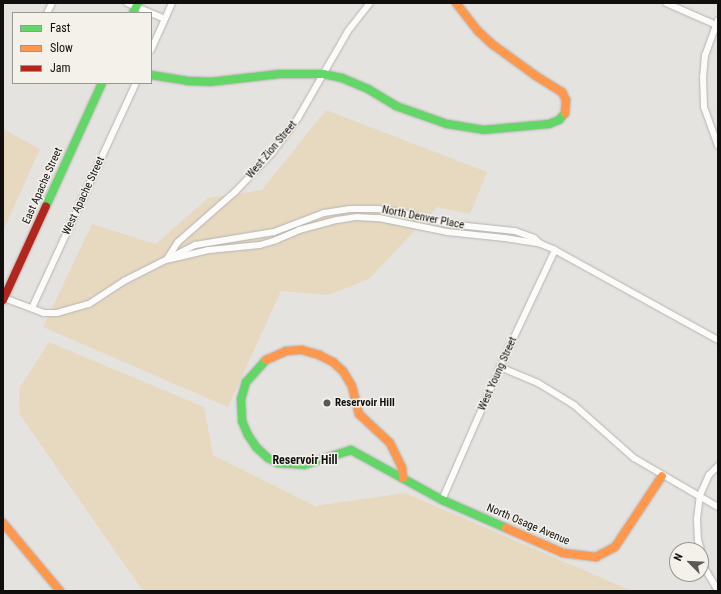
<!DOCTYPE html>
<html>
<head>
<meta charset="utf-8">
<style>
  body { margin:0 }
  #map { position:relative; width:721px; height:594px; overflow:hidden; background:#e5e3e0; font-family:"Roboto Condensed",sans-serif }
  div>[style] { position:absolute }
  .green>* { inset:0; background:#e7d8c0 }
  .roads { filter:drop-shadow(0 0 1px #b6b4b2) drop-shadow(0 0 1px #b6b4b2) }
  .street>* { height:6px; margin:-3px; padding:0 3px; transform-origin:3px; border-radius:3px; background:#fbfbfa }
  .fast>* { height:8px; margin:-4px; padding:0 4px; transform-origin:4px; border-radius:4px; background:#63d668 }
  .slow>* { height:8px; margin:-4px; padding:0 4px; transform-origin:4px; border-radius:4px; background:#ff974d }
  .jam>* { height:8px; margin:-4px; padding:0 4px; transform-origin:4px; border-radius:4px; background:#b3261e }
  .dots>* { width:11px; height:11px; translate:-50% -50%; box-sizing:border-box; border:2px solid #f4f1eb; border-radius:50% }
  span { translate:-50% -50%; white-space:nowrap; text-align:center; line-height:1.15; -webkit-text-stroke:3px #f4f1eb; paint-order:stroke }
  .street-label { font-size:11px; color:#100f0d }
  .poi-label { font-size:11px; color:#100f0d; font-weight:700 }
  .left { translate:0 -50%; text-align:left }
  .neighbourhood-label { font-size:12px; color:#100f0d; font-weight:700 }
  .frame { position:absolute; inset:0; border:4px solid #100f0d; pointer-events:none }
  .legend { position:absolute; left:12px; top:12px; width:140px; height:72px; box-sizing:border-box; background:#f4f1eb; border:1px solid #999792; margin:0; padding:5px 7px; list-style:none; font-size:12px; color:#100f0d }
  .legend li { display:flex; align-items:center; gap:8px; height:20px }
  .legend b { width:20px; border:1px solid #999792 }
  .north { position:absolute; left:669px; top:542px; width:40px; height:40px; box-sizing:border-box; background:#f4f1eb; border:1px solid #999792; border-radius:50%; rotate:294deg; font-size:11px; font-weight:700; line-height:16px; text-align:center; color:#100f0d }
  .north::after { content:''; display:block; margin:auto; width:14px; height:18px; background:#5b5957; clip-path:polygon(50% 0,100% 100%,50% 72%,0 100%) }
</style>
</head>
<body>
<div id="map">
  <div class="green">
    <div style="clip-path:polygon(326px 110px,487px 172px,470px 214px,437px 207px,369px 279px,328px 295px,281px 291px,228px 407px,43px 327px,92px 224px,156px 244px,208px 198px,262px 190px)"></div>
    <div style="clip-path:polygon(3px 129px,40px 149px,3px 231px)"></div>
    <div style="clip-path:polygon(49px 342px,204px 407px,213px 455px,315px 506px,405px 493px,632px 591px,143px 591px,20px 415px,19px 389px)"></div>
  </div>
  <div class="roads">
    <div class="street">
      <div style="left:127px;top:3px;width:41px;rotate:22.8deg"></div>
      <div style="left:666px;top:3px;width:55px;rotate:23.7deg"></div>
      <div style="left:47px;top:13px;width:11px;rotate:-63deg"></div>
      <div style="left:718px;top:20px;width:37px;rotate:110deg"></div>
      <div style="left:705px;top:55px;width:22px;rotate:95deg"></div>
      <div style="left:703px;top:77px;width:30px;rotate:88deg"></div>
      <div style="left:704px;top:107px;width:41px;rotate:70.3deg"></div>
      <div style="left:151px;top:50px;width:51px;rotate:-65.9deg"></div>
      <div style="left:167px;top:259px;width:20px;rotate:-57deg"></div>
      <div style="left:178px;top:242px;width:76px;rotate:-41.3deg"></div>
      <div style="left:235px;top:192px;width:54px;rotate:-46.5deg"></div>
      <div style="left:272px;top:153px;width:44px;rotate:-53.4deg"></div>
      <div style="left:298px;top:118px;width:100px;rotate:-60.1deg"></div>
      <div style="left:348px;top:31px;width:36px;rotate:-52deg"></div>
      <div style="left:166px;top:260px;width:44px;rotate:-13.1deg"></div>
      <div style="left:209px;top:250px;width:51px;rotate:-5.6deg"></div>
      <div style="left:260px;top:245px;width:17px;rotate:-17deg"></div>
      <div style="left:276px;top:240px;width:25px;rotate:-23deg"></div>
      <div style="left:299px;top:230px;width:39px;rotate:-15deg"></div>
      <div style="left:337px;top:220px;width:20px;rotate:-9deg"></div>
      <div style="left:357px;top:217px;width:22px;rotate:3deg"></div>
      <div style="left:379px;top:218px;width:69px;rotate:11.6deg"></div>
      <div style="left:447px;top:232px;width:58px;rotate:5.9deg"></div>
      <div style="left:505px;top:238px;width:36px;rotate:9deg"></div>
      <div style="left:541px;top:244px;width:15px;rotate:23deg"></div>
      <div style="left:555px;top:250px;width:186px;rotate:28.9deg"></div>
      <div style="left:4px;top:298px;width:43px;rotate:20.6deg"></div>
      <div style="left:44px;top:313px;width:13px"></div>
      <div style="left:57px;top:313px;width:33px;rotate:-16deg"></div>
      <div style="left:89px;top:304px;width:42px;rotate:-33.3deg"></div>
      <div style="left:124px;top:281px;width:80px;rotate:-26.9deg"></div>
      <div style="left:195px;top:245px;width:80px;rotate:-9.3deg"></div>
      <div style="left:274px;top:232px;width:53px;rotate:-20.8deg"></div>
      <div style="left:324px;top:213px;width:26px;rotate:-9deg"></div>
      <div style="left:350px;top:209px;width:28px"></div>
      <div style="left:378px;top:209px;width:22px;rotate:8deg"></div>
      <div style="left:400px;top:212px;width:49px;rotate:14deg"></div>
      <div style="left:448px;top:224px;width:67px;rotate:6deg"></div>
      <div style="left:515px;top:231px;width:20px;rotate:20deg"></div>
      <div style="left:534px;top:238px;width:9px;rotate:41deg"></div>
      <div style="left:32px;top:308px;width:248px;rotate:-65.2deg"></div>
      <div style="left:500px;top:367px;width:41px;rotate:22.8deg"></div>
      <div style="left:538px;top:383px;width:42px;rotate:31.4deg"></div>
      <div style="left:574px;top:405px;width:80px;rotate:41.5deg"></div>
      <div style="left:634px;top:458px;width:97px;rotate:30.3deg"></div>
      <div style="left:442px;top:500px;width:145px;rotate:-66.4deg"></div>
      <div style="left:500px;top:367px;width:129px;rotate:-64.8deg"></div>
      <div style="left:701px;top:550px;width:10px;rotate:-107deg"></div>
      <div style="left:698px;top:540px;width:21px;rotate:-93deg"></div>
      <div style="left:697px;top:519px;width:24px;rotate:-83deg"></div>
      <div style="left:700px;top:495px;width:22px;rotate:-66deg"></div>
      <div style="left:709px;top:475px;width:13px;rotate:-45deg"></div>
      <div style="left:701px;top:551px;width:18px;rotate:77deg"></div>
      <div style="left:705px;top:569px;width:26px;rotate:59deg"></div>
    </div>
    <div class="fast">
      <div style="left:133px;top:13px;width:11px;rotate:-63deg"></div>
      <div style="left:151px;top:75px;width:36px;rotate:9deg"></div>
      <div style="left:187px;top:81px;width:23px;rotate:2deg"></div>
      <div style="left:210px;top:82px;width:70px;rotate:-6.5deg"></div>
      <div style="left:280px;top:74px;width:43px"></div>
      <div style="left:323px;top:74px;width:19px;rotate:12deg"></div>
      <div style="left:342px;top:78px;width:28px;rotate:23deg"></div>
      <div style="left:368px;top:89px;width:33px;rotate:31deg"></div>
      <div style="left:396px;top:106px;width:54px;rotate:19.4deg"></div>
      <div style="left:447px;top:124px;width:36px;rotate:9deg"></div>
      <div style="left:483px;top:130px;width:66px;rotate:-5.2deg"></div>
      <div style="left:549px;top:124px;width:11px;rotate:-22deg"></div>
      <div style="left:559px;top:120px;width:9px;rotate:-49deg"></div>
      <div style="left:46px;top:206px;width:135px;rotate:-65.5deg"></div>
      <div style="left:266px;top:360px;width:30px;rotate:132deg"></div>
      <div style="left:246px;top:382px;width:18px;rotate:106deg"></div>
      <div style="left:241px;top:399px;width:22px;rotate:87deg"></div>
      <div style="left:242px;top:421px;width:15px;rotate:67deg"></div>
      <div style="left:248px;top:435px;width:14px;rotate:56deg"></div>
      <div style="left:256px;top:447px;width:16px;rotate:43deg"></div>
      <div style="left:268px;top:458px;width:11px;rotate:27deg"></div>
      <div style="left:278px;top:463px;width:26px;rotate:4deg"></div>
      <div style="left:304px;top:465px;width:49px;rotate:-17.7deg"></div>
      <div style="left:351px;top:450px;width:104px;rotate:28.8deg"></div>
      <div style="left:442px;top:500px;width:70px;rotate:23.6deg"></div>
    </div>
    <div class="slow">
      <div style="left:456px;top:3px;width:36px;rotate:52deg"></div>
      <div style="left:478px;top:31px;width:19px;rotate:43deg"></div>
      <div style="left:492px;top:44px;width:54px;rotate:36deg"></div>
      <div style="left:536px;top:76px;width:31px;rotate:32deg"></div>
      <div style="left:562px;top:92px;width:9px;rotate:63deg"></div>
      <div style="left:566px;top:100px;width:13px;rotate:94deg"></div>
      <div style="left:266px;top:360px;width:22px;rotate:-24deg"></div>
      <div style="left:286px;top:351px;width:16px;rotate:-4deg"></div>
      <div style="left:302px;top:350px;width:18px;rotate:16deg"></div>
      <div style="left:319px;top:355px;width:16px;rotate:27deg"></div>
      <div style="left:333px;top:362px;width:13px;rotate:42deg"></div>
      <div style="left:343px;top:371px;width:17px;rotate:59deg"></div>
      <div style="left:352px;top:386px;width:29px;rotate:76deg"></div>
      <div style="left:359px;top:414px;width:42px;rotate:43.1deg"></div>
      <div style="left:390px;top:443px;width:28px;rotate:64deg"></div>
      <div style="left:402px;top:468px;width:10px;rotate:84deg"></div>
      <div style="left:3px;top:523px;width:89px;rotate:50deg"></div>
      <div style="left:506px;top:528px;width:62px;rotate:23.7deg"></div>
      <div style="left:563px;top:553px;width:33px;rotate:7deg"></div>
      <div style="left:596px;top:557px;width:21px;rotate:-28deg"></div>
      <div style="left:615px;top:547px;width:85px;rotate:-56.5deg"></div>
    </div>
    <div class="jam">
      <div style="left:3px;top:300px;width:103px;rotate:-65.4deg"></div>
    </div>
  </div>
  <div class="dots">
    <div style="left:327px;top:403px;background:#5b5957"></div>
  </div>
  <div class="street-label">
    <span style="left:272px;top:150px;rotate:-50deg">West Zion Street</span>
    <span style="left:43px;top:186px;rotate:-66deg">East Apache Street</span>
    <span style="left:84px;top:196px;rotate:-65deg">West Apache Street</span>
    <span style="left:423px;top:218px;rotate:11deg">North Denver Place</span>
    <span style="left:498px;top:374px;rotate:-66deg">West Young Street</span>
    <span style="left:528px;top:525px;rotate:23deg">North Osage Avenue</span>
  </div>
  <div class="poi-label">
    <span class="left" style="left:335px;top:403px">Reservoir Hill</span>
  </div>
  <div class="neighbourhood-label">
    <span style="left:305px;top:461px">Reservoir Hill</span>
  </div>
  <div class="frame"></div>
  <ul class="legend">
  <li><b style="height:5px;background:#63d668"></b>Fast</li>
  <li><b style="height:5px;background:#ff974d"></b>Slow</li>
  <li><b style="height:5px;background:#b3261e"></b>Jam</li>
  </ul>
  <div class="north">N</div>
</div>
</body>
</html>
